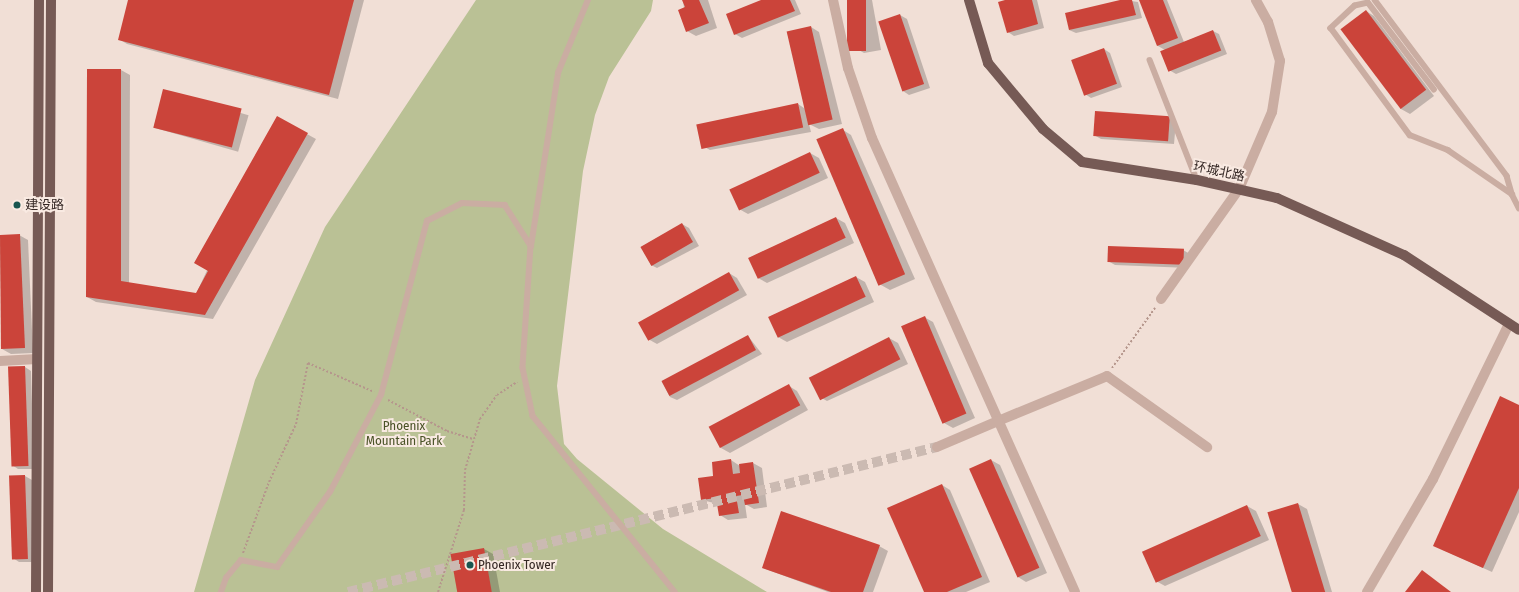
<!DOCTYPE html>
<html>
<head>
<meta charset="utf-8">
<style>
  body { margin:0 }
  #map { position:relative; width:1519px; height:592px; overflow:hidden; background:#f1dfd6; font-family:"Fira Sans Condensed","Noto Sans SC",sans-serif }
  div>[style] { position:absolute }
  .green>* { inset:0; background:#bac195 }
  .shadow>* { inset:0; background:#0003; transform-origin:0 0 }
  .building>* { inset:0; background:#cb443a; transform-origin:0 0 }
  .tertiary-tunnel>* { height:10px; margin-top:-5px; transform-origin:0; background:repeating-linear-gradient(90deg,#cbbab2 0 10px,transparent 0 15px) }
  .path>* { height:2px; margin-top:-1px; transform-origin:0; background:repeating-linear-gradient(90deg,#b5968c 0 2px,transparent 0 4px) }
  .service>* { height:5.5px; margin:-2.75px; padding:0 2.75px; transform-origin:2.75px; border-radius:2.75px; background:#caada2 }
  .minor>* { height:10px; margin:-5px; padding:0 5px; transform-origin:5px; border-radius:5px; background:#caada2 }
  .tertiary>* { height:10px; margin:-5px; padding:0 5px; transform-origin:5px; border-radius:5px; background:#caada2 }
  .primary>* { height:10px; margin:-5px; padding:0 5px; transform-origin:5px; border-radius:5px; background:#765a55 }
  .dots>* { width:11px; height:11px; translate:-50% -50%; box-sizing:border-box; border:2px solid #f9eae2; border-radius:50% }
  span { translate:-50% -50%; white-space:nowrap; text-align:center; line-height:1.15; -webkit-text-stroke:4px #f9eae2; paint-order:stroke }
  .street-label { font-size:13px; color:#342724 }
  .poi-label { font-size:13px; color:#342724 }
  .left { translate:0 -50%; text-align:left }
  .park-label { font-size:13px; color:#4a5327 }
</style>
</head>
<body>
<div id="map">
  <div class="green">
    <div style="clip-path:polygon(476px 0,653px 0,651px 11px,609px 77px,595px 115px,583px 171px,557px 386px,564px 444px,577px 459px,663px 529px,767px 592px,194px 592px,255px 380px,325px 227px)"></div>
  </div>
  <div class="shadow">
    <div style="clip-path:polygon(129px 0,364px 0,338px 99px,127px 44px,119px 39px)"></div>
    <div style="clip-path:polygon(683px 0,708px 0,717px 28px,696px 36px,687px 31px)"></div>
    <div style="clip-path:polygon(763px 0,795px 0,801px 14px,742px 38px,735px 34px)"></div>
    <div style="clip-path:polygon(848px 0,872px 0,881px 50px,864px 53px,857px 49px)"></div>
    <div style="clip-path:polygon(1009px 0,1037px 0,1044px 28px,1014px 36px,1008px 32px)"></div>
    <div style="clip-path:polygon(1125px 0,1138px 2px,1142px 18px,1076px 33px,1069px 30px)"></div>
    <div style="clip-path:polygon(1140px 0,1167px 0,1184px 42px,1213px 31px,1219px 34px,1227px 54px,1176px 74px,1169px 70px,1165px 50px,1158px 46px)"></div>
    <div style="clip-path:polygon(1366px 11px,1374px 16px,1434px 96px,1410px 114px,1401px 109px)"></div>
    <div style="clip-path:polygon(900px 15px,907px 19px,930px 88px,909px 95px,903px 91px)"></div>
    <div style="clip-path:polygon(811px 27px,819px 32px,842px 124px,819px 129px,809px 124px,811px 132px,710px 150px,701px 145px,798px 104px,807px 110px)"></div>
    <div style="clip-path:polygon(1104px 49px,1110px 53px,1122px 87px,1091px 98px,1085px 94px)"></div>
    <div style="clip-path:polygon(88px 70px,121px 70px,130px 75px,129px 284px,196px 294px,278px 118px,316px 139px,213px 319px,96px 302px,87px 297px)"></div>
    <div style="left:164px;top:91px;width:88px;height:38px;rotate:16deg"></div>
    <div style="clip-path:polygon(1169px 117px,1176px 121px,1174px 144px,1101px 139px,1094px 135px)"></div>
    <div style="clip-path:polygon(843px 130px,851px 135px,915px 279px,890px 290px,881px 285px,818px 140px)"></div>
    <div style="clip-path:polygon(810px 153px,819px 158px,828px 178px,748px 214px,739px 209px)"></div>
    <div style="clip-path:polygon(836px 218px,845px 223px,854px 243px,767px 283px,758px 278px,749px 258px)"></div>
    <div style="clip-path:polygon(682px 224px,689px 228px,699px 246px,657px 268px,651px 265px,641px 247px)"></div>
    <div style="clip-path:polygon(19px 235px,28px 240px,33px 353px,11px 354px,2px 349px,0 236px)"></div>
    <div style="clip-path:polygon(1183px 250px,1190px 254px,1189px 268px,1115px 265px,1108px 261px)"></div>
    <div style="clip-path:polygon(729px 273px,737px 278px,747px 295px,657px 344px,648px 339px)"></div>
    <div style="clip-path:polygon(856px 277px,865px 282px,874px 302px,787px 342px,778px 337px,769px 317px)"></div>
    <div style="clip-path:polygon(924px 317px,933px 322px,975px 418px,953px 428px,944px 423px)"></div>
    <div style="clip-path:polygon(748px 336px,762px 354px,677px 400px,670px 397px,662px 382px)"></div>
    <div style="clip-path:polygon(889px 338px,898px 343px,908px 364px,827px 401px,818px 396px)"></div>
    <div style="clip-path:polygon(25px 367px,31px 371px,34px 469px,18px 469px,12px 465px)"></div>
    <div style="clip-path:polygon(789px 386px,797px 391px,808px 410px,730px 453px,721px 448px,710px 428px)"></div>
    <div style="clip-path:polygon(1519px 406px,1519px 512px,1492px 572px,1443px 550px)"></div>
    <div style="clip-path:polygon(731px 460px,740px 466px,753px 463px,762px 468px,767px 507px,754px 509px,745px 504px,747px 518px,728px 520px,720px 515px,718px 504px,702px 500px,715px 477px,713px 463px)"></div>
    <div style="clip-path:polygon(991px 460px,1000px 465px,1047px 573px,1026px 582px,1018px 577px)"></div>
    <div style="clip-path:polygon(25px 476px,32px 480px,34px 562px,19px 562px,13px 558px,10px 477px)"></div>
    <div style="clip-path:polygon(942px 485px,950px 490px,990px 582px,966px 592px,925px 592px)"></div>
    <div style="clip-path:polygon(1298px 504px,1307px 509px,1332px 592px,1293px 592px)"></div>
    <div style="clip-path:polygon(1247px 506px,1256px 511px,1269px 540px,1165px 586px,1156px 581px)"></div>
    <div style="clip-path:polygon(879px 546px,888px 551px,873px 592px,828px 592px,763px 568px)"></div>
    <div style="clip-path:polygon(484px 549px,493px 554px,500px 592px,459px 592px,453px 555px)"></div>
  </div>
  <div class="building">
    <div style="clip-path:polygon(128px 0,354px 0,329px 95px,118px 40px)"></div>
    <div style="clip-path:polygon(682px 0,699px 0,709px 23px,686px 32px,678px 10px,685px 7px)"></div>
    <div style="clip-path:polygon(761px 0,790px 0,795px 11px,734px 35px,726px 14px)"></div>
    <div style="left:847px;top:0;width:19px;height:51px"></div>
    <div style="clip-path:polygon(1005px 0,1032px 0,1038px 24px,1007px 33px,998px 2px)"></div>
    <div style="clip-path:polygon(1120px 0,1132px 0,1136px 15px,1069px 30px,1065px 13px)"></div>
    <div style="clip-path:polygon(1139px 0,1163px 0,1178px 38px,1157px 46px)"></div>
    <div style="left:1366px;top:10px;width:100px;height:32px;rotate:53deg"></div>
    <div style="left:900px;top:14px;width:74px;height:23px;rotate:71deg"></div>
    <div style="left:811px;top:26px;width:96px;height:25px;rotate:77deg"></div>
    <div style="left:1213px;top:30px;width:22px;height:57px;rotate:68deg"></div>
    <div style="left:1104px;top:48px;width:38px;height:35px;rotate:70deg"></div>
    <div style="clip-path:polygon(87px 69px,121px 69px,121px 281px,196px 293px,208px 271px,194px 263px,277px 116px,308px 133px,205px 315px,86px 297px)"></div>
    <div style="left:163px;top:89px;width:81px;height:40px;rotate:14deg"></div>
    <div style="left:798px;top:103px;width:25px;height:104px;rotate:78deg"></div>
    <div style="left:1095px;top:111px;width:75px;height:25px;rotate:4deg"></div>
    <div style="left:843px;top:128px;width:159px;height:29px;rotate:67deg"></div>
    <div style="left:810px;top:152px;width:23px;height:89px;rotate:65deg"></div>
    <div style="left:836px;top:217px;width:23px;height:97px;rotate:65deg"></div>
    <div style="left:682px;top:223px;width:22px;height:48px;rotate:60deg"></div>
    <div style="clip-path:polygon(20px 234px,25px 348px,1px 349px,0 235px)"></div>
    <div style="left:1108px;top:246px;width:76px;height:16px;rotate:2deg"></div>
    <div style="left:729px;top:272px;width:21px;height:104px;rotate:61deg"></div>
    <div style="left:856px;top:276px;width:23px;height:97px;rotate:65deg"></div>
    <div style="left:925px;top:316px;width:106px;height:26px;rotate:67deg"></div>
    <div style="left:748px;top:335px;width:17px;height:98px;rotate:62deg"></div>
    <div style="left:889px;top:337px;width:25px;height:90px;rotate:63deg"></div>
    <div style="left:25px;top:366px;width:100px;height:17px;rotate:88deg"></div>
    <div style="left:789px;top:384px;width:24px;height:91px;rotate:62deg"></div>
    <div style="clip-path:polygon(1500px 396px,1519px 405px,1519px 488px,1483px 568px,1433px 546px)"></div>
    <div style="clip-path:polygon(731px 459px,733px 474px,740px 473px,739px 464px,753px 462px,759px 503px,745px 505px,743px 495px,736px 496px,739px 513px,719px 516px,716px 498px,701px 500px,698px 478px,713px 476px,712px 462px)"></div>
    <div style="left:991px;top:459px;width:119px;height:24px;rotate:66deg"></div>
    <div style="left:25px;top:475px;width:84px;height:16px;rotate:88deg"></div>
    <div style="clip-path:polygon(942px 484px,982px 577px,947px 592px,924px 592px,887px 508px)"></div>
    <div style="left:1298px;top:503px;width:93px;height:32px;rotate:73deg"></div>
    <div style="left:1247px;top:505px;width:34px;height:115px;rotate:66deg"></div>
    <div style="clip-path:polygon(781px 511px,880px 545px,863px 592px,831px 592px,762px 568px)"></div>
    <div style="left:484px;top:548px;width:45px;height:34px;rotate:80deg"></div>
    <div style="clip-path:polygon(1422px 570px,1451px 592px,1405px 592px)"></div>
  </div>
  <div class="tertiary-tunnel">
    <div style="left:348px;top:592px;width:607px;rotate:-13.83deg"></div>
  </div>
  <div class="path">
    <div style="left:1112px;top:368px;width:74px;rotate:-54.4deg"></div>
    <div style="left:388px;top:400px;width:67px;rotate:27.7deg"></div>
    <div style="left:447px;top:431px;width:28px;rotate:17deg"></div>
    <div style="left:243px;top:553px;width:76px;rotate:-69.9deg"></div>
    <div style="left:269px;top:482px;width:64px;rotate:-65deg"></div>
    <div style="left:296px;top:424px;width:62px;rotate:-78.9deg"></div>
    <div style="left:308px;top:363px;width:72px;rotate:23.7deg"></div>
    <div style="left:438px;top:592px;width:86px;rotate:-72.4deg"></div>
    <div style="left:464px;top:510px;width:40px;rotate:-88.6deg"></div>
    <div style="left:465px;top:470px;width:53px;rotate:-73.6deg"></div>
    <div style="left:480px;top:419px;width:29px;rotate:-55deg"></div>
    <div style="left:497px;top:395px;width:24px;rotate:-33deg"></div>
  </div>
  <div class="service">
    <div style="left:1375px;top:0;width:220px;rotate:53.1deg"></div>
    <div style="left:1507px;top:176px;width:19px;rotate:74deg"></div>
    <div style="left:1150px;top:60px;width:129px;rotate:68.6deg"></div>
    <div style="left:1434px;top:90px;width:109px;rotate:-127.2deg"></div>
    <div style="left:1368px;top:3px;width:13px;rotate:167deg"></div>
    <div style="left:1355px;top:6px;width:33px;rotate:137deg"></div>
    <div style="left:1331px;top:28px;width:133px;rotate:53.6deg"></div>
    <div style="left:1410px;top:135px;width:41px;rotate:21.5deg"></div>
    <div style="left:1448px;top:150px;width:78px;rotate:34.5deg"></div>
    <div style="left:1512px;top:194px;width:16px;rotate:63deg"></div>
    <div style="left:531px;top:246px;width:122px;rotate:93.8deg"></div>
    <div style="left:523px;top:368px;width:49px;rotate:78.2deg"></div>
    <div style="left:533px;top:416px;width:226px;rotate:51.1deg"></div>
    <div style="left:221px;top:592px;width:15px;rotate:-70deg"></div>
    <div style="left:226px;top:578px;width:23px;rotate:-50deg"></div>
    <div style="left:241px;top:560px;width:37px;rotate:11deg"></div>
    <div style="left:277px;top:567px;width:92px;rotate:-54.8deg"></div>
    <div style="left:330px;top:492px;width:110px;rotate:-62.3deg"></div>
    <div style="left:381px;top:395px;width:180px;rotate:-75.2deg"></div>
    <div style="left:427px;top:221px;width:39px;rotate:-27deg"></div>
    <div style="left:462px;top:203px;width:43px;rotate:2.7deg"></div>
    <div style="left:505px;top:205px;width:49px;rotate:57.6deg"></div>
    <div style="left:531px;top:246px;width:175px;rotate:-81.1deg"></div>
    <div style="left:558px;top:73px;width:79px;rotate:-67.7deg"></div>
  </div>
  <div class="minor">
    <div style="left:1161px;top:299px;width:135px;rotate:-54.7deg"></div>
    <div style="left:1239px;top:189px;width:84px;rotate:-66.8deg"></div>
    <div style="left:1272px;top:112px;width:52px;rotate:-81.1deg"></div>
    <div style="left:1280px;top:61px;width:41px;rotate:-107.1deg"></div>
    <div style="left:1268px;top:22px;width:25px;rotate:-119deg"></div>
    <div style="left:0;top:361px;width:37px;rotate:-3deg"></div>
    <div style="left:998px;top:421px;width:118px;rotate:-22.4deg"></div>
    <div style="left:1107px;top:376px;width:123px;rotate:35.4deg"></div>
  </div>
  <div class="tertiary">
    <div style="left:833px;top:0;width:70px;rotate:77.6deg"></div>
    <div style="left:848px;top:68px;width:74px;rotate:71.1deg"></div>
    <div style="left:872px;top:138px;width:497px;rotate:65.9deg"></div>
    <div style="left:937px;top:447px;width:66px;rotate:-23.1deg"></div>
    <div style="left:1367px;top:592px;width:131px;rotate:-59.7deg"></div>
    <div style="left:1433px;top:479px;width:173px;rotate:-63.9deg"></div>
  </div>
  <div class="primary">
    <div style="left:969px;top:0;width:66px;rotate:73.2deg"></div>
    <div style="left:988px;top:63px;width:86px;rotate:50.2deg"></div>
    <div style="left:1043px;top:129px;width:51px;rotate:40.2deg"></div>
    <div style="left:1082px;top:162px;width:116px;rotate:8.9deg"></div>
    <div style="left:1197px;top:180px;width:82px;rotate:12.7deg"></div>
    <div style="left:1277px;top:198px;width:139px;rotate:24.2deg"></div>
    <div style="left:1404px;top:255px;width:137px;rotate:33.1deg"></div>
    <div style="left:36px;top:592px;width:592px;rotate:-89.71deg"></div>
    <div style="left:48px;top:592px;width:592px;rotate:-89.71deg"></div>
  </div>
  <div class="dots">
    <div style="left:17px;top:205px;background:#195650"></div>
    <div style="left:470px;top:565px;background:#195650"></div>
  </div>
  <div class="street-label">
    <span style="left:1219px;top:172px;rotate:12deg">环城北路</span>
  </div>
  <div class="poi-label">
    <span class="left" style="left:25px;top:205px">建设路</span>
    <span class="left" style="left:478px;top:565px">Phoenix Tower</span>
  </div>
  <div class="park-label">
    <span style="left:404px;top:434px">Phoenix<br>Mountain Park</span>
  </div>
</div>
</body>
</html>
